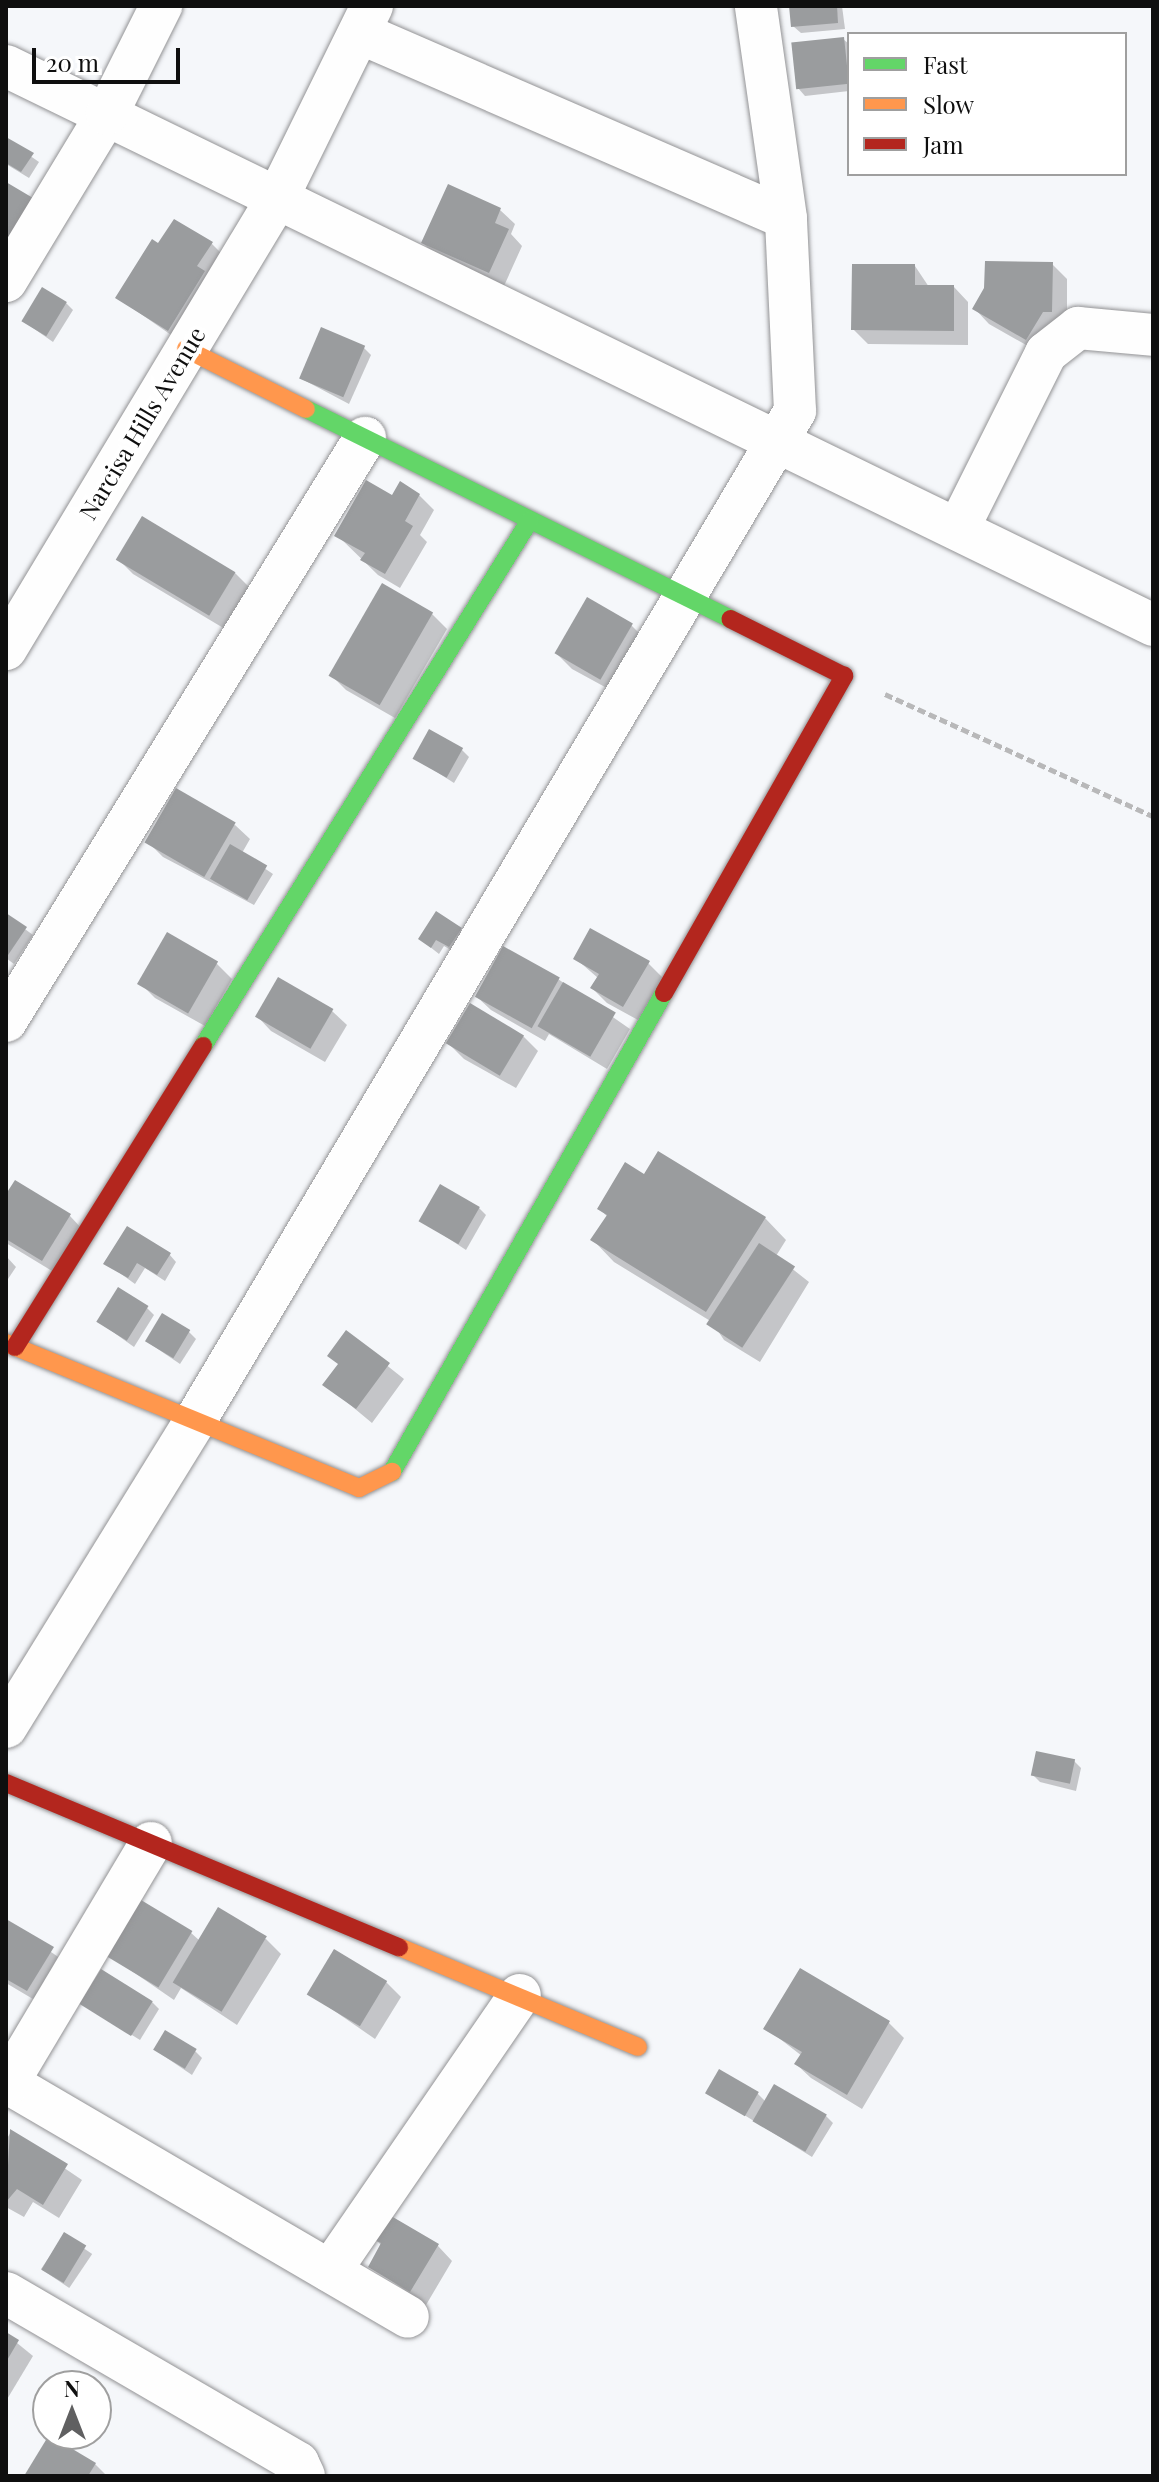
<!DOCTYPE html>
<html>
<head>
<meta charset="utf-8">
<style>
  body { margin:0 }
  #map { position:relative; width:1159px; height:2482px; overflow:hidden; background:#f5f7fa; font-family:"Playfair Display",serif }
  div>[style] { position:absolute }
  .shadow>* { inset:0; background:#0003; transform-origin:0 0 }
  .building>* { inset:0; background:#9a9c9e; transform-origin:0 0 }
  .path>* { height:5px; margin-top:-2.5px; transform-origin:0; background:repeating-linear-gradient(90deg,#b8b8b9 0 8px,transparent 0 12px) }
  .roads { filter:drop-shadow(0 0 2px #939395) drop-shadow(0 0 2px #939395) }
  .street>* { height:42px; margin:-21px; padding:0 21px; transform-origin:21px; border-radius:21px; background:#fefefe }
  .fast>* { height:18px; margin:-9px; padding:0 9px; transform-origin:9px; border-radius:9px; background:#63d668 }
  .slow>* { height:18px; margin:-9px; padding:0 9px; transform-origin:9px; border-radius:9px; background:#ff974d }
  .jam>* { height:18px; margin:-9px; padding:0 9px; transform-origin:9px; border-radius:9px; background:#b3261e }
  span { translate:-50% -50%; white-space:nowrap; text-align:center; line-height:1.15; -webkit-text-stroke:8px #fff; paint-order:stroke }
  .street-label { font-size:24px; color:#0f0f0f }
  .frame { position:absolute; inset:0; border:8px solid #0f0f0f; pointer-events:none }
  .legend { position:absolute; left:847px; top:32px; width:280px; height:144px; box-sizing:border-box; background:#fff; border:2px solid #9f9f9f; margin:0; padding:10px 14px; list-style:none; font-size:24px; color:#0f0f0f }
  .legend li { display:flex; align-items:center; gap:16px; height:40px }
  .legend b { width:40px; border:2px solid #9f9f9f }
  .north { position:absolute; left:32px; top:2370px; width:80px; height:80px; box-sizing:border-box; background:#fff; border:2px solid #9f9f9f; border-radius:50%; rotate:0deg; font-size:22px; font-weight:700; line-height:32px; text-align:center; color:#0f0f0f }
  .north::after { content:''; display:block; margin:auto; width:28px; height:36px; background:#606061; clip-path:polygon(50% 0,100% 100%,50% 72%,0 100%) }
  .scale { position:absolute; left:32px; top:48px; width:148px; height:36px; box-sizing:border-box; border:4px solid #0f0f0f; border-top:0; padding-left:10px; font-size:24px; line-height:28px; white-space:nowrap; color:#0f0f0f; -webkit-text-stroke:6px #fff; paint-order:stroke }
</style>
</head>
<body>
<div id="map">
  <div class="shadow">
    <div style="clip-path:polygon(791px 6px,842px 6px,845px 29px,801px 33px,793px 26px)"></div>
    <div style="clip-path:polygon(843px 39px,849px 44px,849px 91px,805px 96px,798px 88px)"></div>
    <div style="clip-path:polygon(6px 139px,39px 162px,29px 178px,6px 164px)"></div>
    <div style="clip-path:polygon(500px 210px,515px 224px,511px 234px,522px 246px,504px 286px,438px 258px,423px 243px)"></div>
    <div style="clip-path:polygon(211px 243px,226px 258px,184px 344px,118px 298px,159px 246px)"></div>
    <div style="clip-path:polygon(1052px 264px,1067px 279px,1067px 326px,1042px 354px,989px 324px,975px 309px)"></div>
    <div style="clip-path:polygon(915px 266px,929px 287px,954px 287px,968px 302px,968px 345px,868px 344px,853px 329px)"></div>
    <div style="clip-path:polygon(66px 303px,73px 310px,53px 342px,23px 321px)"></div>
    <div style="clip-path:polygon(364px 348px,371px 355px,349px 404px,300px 378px)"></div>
    <div style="clip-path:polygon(419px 495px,434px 510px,420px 535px,427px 542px,400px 588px,378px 575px,337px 535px,393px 498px)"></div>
    <div style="clip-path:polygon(118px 559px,235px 573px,250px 588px,225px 629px,133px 574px)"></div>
    <div style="clip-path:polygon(432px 614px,447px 629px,395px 718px,346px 690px,331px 675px)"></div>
    <div style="clip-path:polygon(631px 625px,646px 640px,616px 693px,572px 669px,557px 654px)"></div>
    <div style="clip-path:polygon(462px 750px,469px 757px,454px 783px,415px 758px)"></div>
    <div style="clip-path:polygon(235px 825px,250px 839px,242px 853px,273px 874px,254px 905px,163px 857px,148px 842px)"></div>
    <div style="clip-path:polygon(6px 915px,33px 935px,14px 964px,6px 958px)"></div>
    <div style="clip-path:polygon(460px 929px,467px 936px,456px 953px,444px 946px,439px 954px,420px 939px)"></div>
    <div style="clip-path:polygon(167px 935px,217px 964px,232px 979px,205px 1026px,155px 998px,140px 983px)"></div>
    <div style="clip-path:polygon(575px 958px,648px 963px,663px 978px,638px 1020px,607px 1003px,592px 988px,598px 978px)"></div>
    <div style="clip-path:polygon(558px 979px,630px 1029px,607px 1069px,549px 1034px,545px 1041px,491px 1010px,476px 996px)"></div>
    <div style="clip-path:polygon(278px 980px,332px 1011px,347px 1025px,325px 1062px,271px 1031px,257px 1016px)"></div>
    <div style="clip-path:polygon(523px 1036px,538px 1051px,516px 1088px,464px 1059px,449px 1044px)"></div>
    <div style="clip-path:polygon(645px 1177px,765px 1218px,786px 1240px,776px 1256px,809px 1282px,760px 1362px,724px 1340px,712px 1322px,614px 1262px,593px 1240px,608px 1217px,599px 1209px)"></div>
    <div style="clip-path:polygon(6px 1197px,70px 1216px,84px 1231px,57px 1274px,6px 1243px)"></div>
    <div style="clip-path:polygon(479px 1208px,486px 1215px,466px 1250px,422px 1221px)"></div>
    <div style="clip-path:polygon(169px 1254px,176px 1262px,165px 1281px,145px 1268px,135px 1284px,106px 1263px)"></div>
    <div style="clip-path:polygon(6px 1256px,16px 1267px,6px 1282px)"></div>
    <div style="clip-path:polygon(147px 1308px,154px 1315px,134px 1347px,99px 1322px)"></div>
    <div style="clip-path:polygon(189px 1332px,196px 1339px,180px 1364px,146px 1341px)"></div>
    <div style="clip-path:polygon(346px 1333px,404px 1379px,372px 1423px,325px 1384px,339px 1365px)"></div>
    <div style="clip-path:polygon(1074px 1761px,1081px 1768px,1076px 1791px,1040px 1782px,1033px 1775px)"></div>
    <div style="clip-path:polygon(6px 1921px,67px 1963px,43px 2005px,6px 1983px)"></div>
    <div style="clip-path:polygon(190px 1932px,200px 1941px,266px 1939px,281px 1954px,237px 2025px,181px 1988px,174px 2000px,110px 1956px)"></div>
    <div style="clip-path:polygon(800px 1970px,889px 2023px,904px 2038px,862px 2109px,811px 2078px,796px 2064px,802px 2056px,766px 2028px)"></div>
    <div style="clip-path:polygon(386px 1982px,401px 1997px,375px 2039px,310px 1994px)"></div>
    <div style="clip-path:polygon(152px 2002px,159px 2009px,140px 2040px,82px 2004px)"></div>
    <div style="clip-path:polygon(155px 2050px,195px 2051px,202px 2058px,192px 2075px)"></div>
    <div style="clip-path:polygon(707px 2092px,758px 2094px,766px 2102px,826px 2116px,833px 2123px,812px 2157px)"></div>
    <div style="clip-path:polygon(11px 2132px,82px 2180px,59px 2218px,33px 2202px,24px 2217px,6px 2207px,6px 2140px)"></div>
    <div style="left:64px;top:2235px;width:34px;height:41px;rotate:34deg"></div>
    <div style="clip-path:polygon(374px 2238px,438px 2246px,452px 2261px,426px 2305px,370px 2266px,382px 2246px)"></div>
    <div style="clip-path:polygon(6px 2334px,33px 2356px,6px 2401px)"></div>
    <div style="clip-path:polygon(95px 2464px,107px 2476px,26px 2476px)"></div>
  </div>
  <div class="building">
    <div style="clip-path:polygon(789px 6px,837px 6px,838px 23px,791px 27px)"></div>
    <div style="left:844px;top:37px;width:47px;height:53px;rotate:84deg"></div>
    <div style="clip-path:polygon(6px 137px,34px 153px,21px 172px,6px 163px)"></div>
    <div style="clip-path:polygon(6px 182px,33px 198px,6px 242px)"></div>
    <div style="clip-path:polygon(448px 184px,501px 208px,495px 223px,509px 229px,489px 273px,421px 243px)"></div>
    <div style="clip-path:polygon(174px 219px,213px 242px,197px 266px,205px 271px,168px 331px,115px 298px,152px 239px,158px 243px)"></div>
    <div style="clip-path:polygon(985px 261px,1053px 262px,1052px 312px,1043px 312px,1026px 340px,972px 309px,984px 288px)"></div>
    <div style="clip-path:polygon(852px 264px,915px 264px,915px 285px,954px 285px,954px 331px,851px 330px)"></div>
    <div style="left:42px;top:287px;width:29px;height:40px;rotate:31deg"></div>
    <div style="left:321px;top:327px;width:48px;height:56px;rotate:23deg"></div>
    <div style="clip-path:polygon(366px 480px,392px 495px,400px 481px,420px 494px,405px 521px,413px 526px,385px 574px,360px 560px,365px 553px,334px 536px)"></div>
    <div style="left:142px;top:516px;width:109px;height:51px;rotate:31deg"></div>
    <div style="left:382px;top:583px;width:59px;height:107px;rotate:30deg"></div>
    <div style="left:587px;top:597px;width:53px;height:65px;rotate:30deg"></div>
    <div style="left:429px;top:729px;width:39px;height:34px;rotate:29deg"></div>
    <div style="left:176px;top:788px;width:69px;height:63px;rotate:30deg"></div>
    <div style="left:230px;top:844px;width:43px;height:40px;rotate:30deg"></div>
    <div style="clip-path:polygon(436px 911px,462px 928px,449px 947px,436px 940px,431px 948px,418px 939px)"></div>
    <div style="clip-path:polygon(6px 913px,27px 927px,6px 958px)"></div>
    <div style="clip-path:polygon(590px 928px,650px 961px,623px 1007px,590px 988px,599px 974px,573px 959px)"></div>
    <div style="left:167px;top:932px;width:59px;height:60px;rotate:30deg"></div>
    <div style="left:503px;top:946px;width:65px;height:58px;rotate:29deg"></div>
    <div style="left:278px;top:977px;width:64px;height:46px;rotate:30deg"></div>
    <div style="left:563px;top:982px;width:61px;height:51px;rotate:30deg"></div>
    <div style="left:470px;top:1003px;width:63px;height:47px;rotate:31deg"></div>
    <div style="clip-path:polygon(658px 1151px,766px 1217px,706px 1312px,590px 1240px,607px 1215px,597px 1209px,625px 1162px,644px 1174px)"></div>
    <div style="clip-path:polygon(15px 1180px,71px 1214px,42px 1261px,6px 1239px,6px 1194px)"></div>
    <div style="left:440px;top:1184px;width:46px;height:43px;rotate:30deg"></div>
    <div style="clip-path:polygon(127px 1226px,171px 1253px,157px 1275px,137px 1263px,128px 1278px,103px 1264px)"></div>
    <div style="left:759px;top:1243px;width:43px;height:97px;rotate:33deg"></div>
    <div style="left:118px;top:1287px;width:36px;height:41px;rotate:32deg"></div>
    <div style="left:162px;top:1313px;width:33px;height:33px;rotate:31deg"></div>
    <div style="clip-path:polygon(346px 1330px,390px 1363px,356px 1409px,322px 1385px,338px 1364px,327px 1356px)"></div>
    <div style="left:1036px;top:1751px;width:40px;height:25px;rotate:12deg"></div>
    <div style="left:141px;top:1900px;width:60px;height:66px;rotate:31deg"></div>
    <div style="left:218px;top:1907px;width:57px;height:88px;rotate:31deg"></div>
    <div style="clip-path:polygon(6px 1919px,54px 1947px,27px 1991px,6px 1979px)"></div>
    <div style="left:334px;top:1949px;width:62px;height:53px;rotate:31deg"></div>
    <div style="clip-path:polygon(800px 1968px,890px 2021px,847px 2095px,794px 2064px,802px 2052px,763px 2029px)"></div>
    <div style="left:101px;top:1969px;width:61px;height:41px;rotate:32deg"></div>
    <div style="left:165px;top:2030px;width:37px;height:23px;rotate:31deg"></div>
    <div style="left:719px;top:2069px;width:46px;height:28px;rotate:30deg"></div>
    <div style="left:774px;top:2084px;width:61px;height:43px;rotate:30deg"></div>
    <div style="clip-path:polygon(10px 2129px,68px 2164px,43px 2205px,17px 2189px,6px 2202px)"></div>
    <div style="clip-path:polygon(386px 2213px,439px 2244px,410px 2292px,368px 2267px,381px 2243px,372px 2239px)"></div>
    <div style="left:64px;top:2232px;width:26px;height:44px;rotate:31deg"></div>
    <div style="clip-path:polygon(6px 2332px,19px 2340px,6px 2362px)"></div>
    <div style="clip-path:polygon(49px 2435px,96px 2463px,88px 2476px,24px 2476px)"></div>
  </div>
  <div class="path">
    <div style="left:885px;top:694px;width:294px;rotate:24.5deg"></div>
  </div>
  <div class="roads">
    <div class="street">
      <div style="left:360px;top:33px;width:464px;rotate:23.5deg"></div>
      <div style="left:6px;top:66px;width:1276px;rotate:25.98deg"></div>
      <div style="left:6px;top:281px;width:195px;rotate:-58.8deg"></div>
      <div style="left:107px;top:114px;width:121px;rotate:-63.4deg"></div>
      <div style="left:958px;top:529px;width:197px;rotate:-63.4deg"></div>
      <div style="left:1046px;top:353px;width:41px;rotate:-38deg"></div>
      <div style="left:1078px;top:328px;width:75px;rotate:5.3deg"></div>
      <div style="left:6px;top:649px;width:528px;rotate:-58.96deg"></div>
      <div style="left:278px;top:197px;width:213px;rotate:-63.8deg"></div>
      <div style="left:6px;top:1021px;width:685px;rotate:-58.38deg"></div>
      <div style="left:6px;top:1727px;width:360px;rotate:-58.3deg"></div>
      <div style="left:195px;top:1421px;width:1175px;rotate:-59.29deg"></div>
      <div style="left:795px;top:411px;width:193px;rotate:-92.7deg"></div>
      <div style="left:786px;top:218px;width:214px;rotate:-98.1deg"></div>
      <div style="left:8px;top:2083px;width:463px;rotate:30.3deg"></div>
      <div style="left:6px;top:2086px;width:283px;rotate:-59.2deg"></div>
      <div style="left:330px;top:2271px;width:335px;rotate:-55.5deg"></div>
      <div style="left:6px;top:2293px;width:338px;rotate:30.2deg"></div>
      <div style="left:298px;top:2463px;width:14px;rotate:65deg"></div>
    </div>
    <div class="fast">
      <div style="left:306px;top:409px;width:473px;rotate:26.3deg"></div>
      <div style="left:203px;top:1046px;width:619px;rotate:-58.13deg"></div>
      <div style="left:392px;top:1472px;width:551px;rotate:-60.41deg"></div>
    </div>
    <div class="slow">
      <div style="left:186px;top:349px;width:134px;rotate:26.6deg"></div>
      <div style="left:6px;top:1343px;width:382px;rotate:22.3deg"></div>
      <div style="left:359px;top:1488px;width:37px;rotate:-26deg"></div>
      <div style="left:399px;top:1947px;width:259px;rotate:22.7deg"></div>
    </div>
    <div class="jam">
      <div style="left:664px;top:993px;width:365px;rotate:-60.4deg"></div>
      <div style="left:844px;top:676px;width:127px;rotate:-153.4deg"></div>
      <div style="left:15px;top:1347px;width:355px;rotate:-58deg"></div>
      <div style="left:6px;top:1783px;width:426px;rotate:22.7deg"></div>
    </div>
  </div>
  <div class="street-label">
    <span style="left:142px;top:423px;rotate:-59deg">Narcisa Hills Avenue</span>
  </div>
  <div class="frame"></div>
  <ul class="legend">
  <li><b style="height:10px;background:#63d668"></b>Fast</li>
  <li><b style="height:10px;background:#ff974d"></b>Slow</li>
  <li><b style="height:10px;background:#b3261e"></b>Jam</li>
  </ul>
  <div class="north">N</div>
  <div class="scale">20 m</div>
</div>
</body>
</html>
